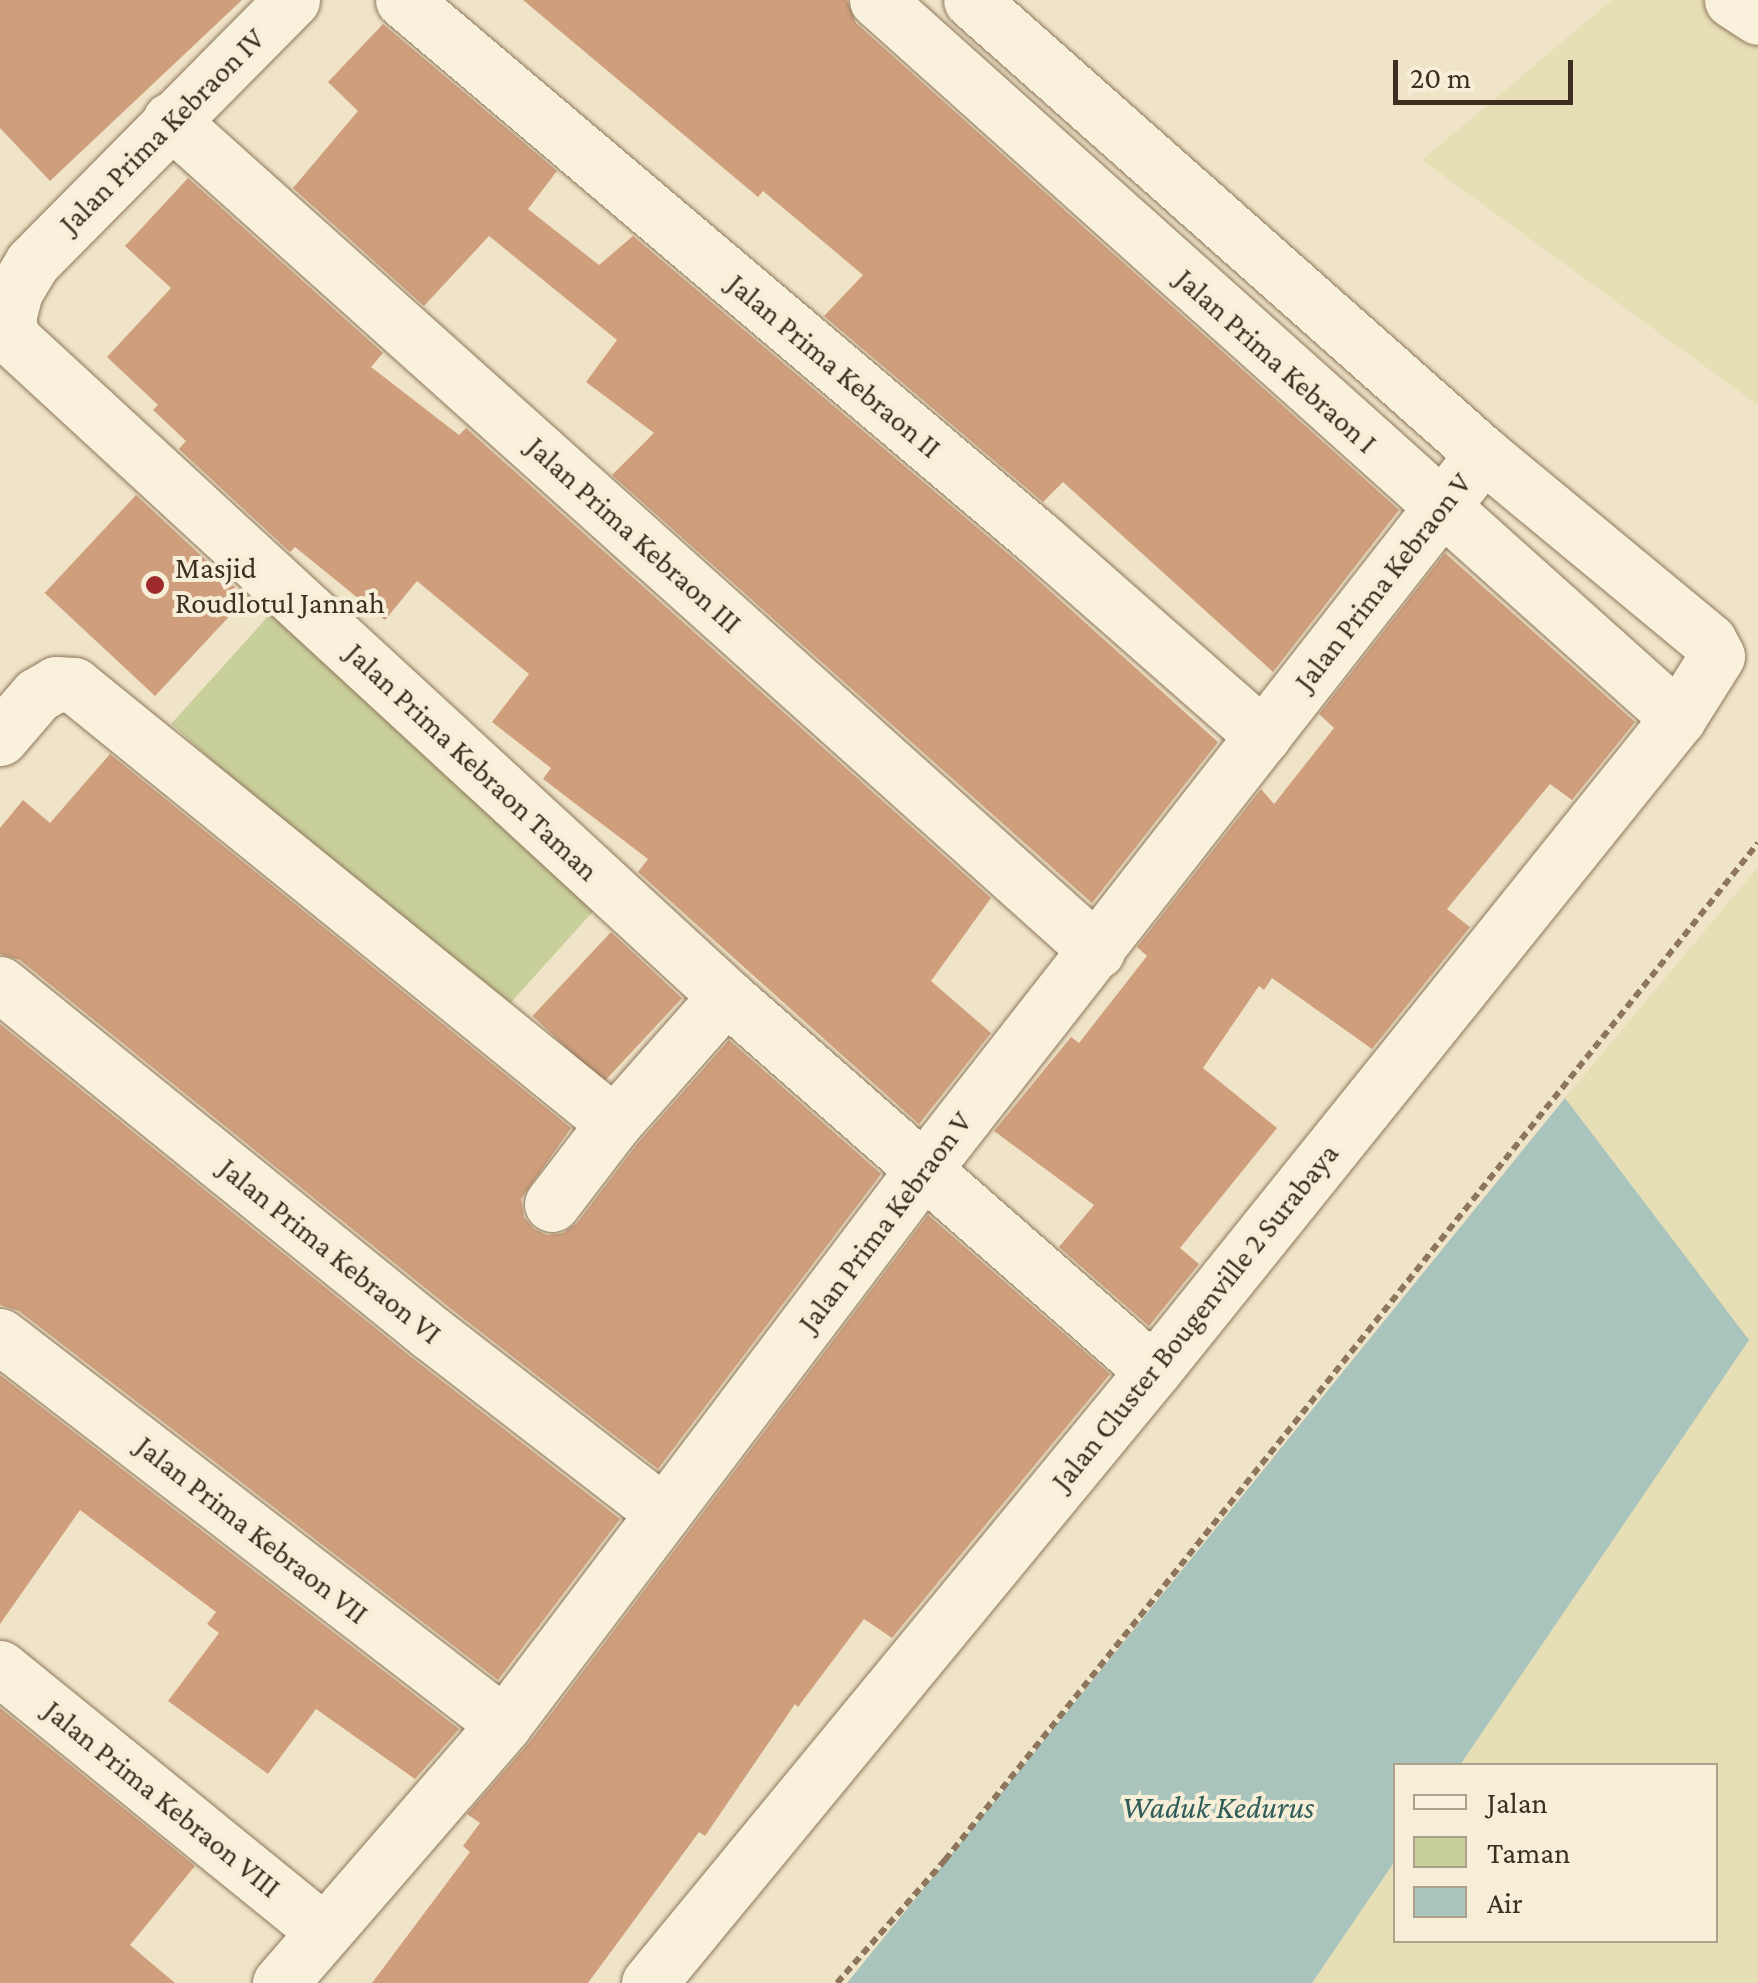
<!DOCTYPE html>
<html>
<head>
<meta charset="utf-8">
<style>
  body { margin:0 }
  #map { position:relative; width:1758px; height:1983px; overflow:hidden; background:#f0e4c8; font-family:"Crimson Pro",serif }
  div>[style] { position:absolute }
  .farmland>* { inset:0; background:#e6deb5 }
  .green>* { inset:0; background:#c9cf9b; transform-origin:0 0 }
  .water>* { inset:0; background:#a9c4bc }
  .building>* { inset:0; background:#cf9f7d; transform-origin:0 0 }
  .path>* { height:6px; margin-top:-3px; transform-origin:0; background:repeating-linear-gradient(90deg,#8d765c 0 8px,transparent 0 13px) }
  .roads { filter:drop-shadow(0 0 2px #8d765c) drop-shadow(0 0 2px #8d765c) }
  .minor>* { height:55px; margin:-27.5px; padding:0 27.5px; transform-origin:27.5px; border-radius:27.5px; background:#faf1dc }
  .dots>* { width:28px; height:28px; translate:-50% -50%; box-sizing:border-box; border:5px solid #f7eed8; border-radius:50% }
  span { translate:-50% -50%; white-space:nowrap; text-align:center; line-height:1.15; -webkit-text-stroke:8px #f7eed8; paint-order:stroke }
  .street-label { font-size:30px; color:#3d2e20 }
  .poi-label { font-size:30px; color:#3d2e20 }
  .left { translate:0 -50%; text-align:left }
  .water-label { font-size:32px; color:#2f5d5a; font-style:italic }
  .legend { position:absolute; left:1393px; top:1763px; width:325px; height:180px; box-sizing:border-box; background:#f7eed8; border:2px solid #ada18e; margin:0; padding:12px 18px; list-style:none; font-size:30px; color:#3d2e20 }
  .legend li { display:flex; align-items:center; gap:20px; height:50px }
  .legend b { width:50px; border:2px solid #ada18e }
  .scale { position:absolute; left:1393px; top:60px; width:180px; height:45px; box-sizing:border-box; border:5px solid #3d2e20; border-top:0; padding-left:12px; font-size:30px; line-height:35px; white-space:nowrap; color:#3d2e20; -webkit-text-stroke:8px #f7eed8; paint-order:stroke }
</style>
</head>
<body>
<div id="map">
  <div class="farmland">
    <div style="clip-path:polygon(1612px 0,1758px 0,1758px 405px,1422px 160px)"></div>
    <div style="clip-path:polygon(1758px 867px,1758px 1983px,1312px 1983px,1395px 1861px,1396px 1940px,1716px 1940px,1716px 1766px,1460px 1765px,1748px 1340px,1565px 1098px)"></div>
  </div>
  <div class="green">
    <div style="left:271px;top:613px;width:439px;height:149px;rotate:42deg"></div>
  </div>
  <div class="water">
    <div style="clip-path:polygon(1565px 1098px,1749px 1340px,1460px 1765px,1396px 1766px,1395px 1861px,1312px 1983px,847px 1983px)"></div>
  </div>
  <div class="building">
    <div style="clip-path:polygon(0 0,242px 0,50px 181px,0 128px)"></div>
    <div style="clip-path:polygon(523px 0,847px 0,856px 23px,1399px 510px,1273px 672px,1063px 482px,1043px 502px,824px 316px,863px 275px,763px 191px,758px 197px)"></div>
    <div style="clip-path:polygon(383px 24px,557px 171px,528px 209px,599px 265px,633px 236px,1020px 564px,1218px 742px,1092px 903px,612px 475px,654px 433px,586px 382px,617px 340px,489px 236px,424px 306px,293px 188px,358px 111px,328px 82px)"></div>
    <div style="clip-path:polygon(188px 178px,383px 353px,371px 367px,459px 435px,466px 428px,991px 898px,931px 981px,991px 1033px,919px 1124px,638px 872px,648px 859px,543px 779px,551px 768px,492px 722px,529px 674px,417px 581px,385px 620px,295px 547px,290px 552px,179px 449px,186px 441px,153px 410px,158px 405px,107px 357px,171px 288px,125px 246px)"></div>
    <div style="left:136px;top:495px;width:151px;height:134px;rotate:43deg"></div>
    <div style="clip-path:polygon(1445px 553px,1635px 722px,1572px 800px,1550px 784px,1447px 909px,1470px 927px,1372px 1049px,1272px 978px,1264px 990px,1259px 986px,1203px 1068px,1277px 1128px,1180px 1248px,1199px 1264px,1149px 1326px,1059px 1247px,1094px 1205px,994px 1131px,1071px 1037px,1079px 1043px,1147px 956px,1137px 947px,1261px 789px,1274px 804px,1334px 728px,1319px 714px)"></div>
    <div style="clip-path:polygon(110px 754px,571px 1128px,521px 1199px,524px 1217px,534px 1229px,547px 1235px,563px 1233px,577px 1223px,638px 1143px,729px 1040px,881px 1174px,658px 1469px,450px 1308px,20px 960px,0 954px,0 828px,23px 800px,50px 823px)"></div>
    <div style="left:611px;top:932px;width:97px;height:115px;rotate:43deg"></div>
    <div style="clip-path:polygon(0 1024px,411px 1357px,620px 1519px,498px 1680px,19px 1311px,0 1305px)"></div>
    <div style="clip-path:polygon(928px 1215px,1110px 1374px,892px 1638px,864px 1619px,798px 1707px,795px 1704px,705px 1836px,699px 1832px,588px 1983px,372px 1983px,470px 1852px,463px 1846px,480px 1823px,467px 1814px,529px 1743px)"></div>
    <div style="clip-path:polygon(0 1375px,459px 1729px,415px 1779px,316px 1709px,268px 1774px,168px 1701px,219px 1633px,207px 1624px,216px 1612px,80px 1510px,0 1624px)"></div>
    <div style="clip-path:polygon(0 1708px,195px 1866px,130px 1945px,175px 1983px,0 1983px)"></div>
  </div>
  <div class="path">
    <div style="left:837px;top:1983px;width:164px;rotate:-48.7deg"></div>
    <div style="left:945px;top:1860px;width:1302px;rotate:-51.36deg"></div>
  </div>
  <div class="roads">
    <div class="minor">
      <div style="left:292px;top:0;width:370px;rotate:134.7deg"></div>
      <div style="left:32px;top:263px;width:33px;rotate:121deg"></div>
      <div style="left:15px;top:291px;width:29px;rotate:104deg"></div>
      <div style="left:8px;top:319px;width:19px;rotate:78deg"></div>
      <div style="left:12px;top:338px;width:971px;rotate:42.66deg"></div>
      <div style="left:726px;top:996px;width:568px;rotate:41.29deg"></div>
      <div style="left:403px;top:0;width:835px;rotate:40.29deg"></div>
      <div style="left:1040px;top:540px;width:297px;rotate:41.3deg"></div>
      <div style="left:877px;top:0;width:1076px;rotate:41.87deg"></div>
      <div style="left:1732px;top:0;width:31px;rotate:33deg"></div>
      <div style="left:170px;top:120px;width:1245px;rotate:41.87deg"></div>
      <div style="left:0;top:738px;width:57px;rotate:-49.3deg"></div>
      <div style="left:37px;top:695px;width:22px;rotate:-30deg"></div>
      <div style="left:56px;top:684px;width:18px;rotate:3deg"></div>
      <div style="left:74px;top:685px;width:695px;rotate:39.05deg"></div>
      <div style="left:0;top:984px;width:555px;rotate:39deg"></div>
      <div style="left:431px;top:1333px;width:294px;rotate:37.7deg"></div>
      <div style="left:552px;top:1204px;width:102px;rotate:-52.6deg"></div>
      <div style="left:614px;top:1123px;width:169px;rotate:-48.6deg"></div>
      <div style="left:0;top:1336px;width:636px;rotate:37.59deg"></div>
      <div style="left:0;top:1668px;width:417px;rotate:39.1deg"></div>
      <div style="left:280px;top:1983px;width:342px;rotate:-49.1deg"></div>
      <div style="left:504px;top:1724px;width:695px;rotate:-52.9deg"></div>
      <div style="left:923px;top:1170px;width:909px;rotate:-51.97deg"></div>
      <div style="left:649px;top:1983px;width:793px;rotate:-50.53deg"></div>
      <div style="left:1153px;top:1371px;width:838px;rotate:-51.2deg"></div>
      <div style="left:1678px;top:718px;width:73px;rotate:-57.8deg"></div>
      <div style="left:1717px;top:656px;width:17px;rotate:-118deg"></div>
      <div style="left:1709px;top:641px;width:293px;rotate:-140.4deg"></div>
      <div style="left:1483px;top:454px;width:684px;rotate:-138.44deg"></div>
    </div>
  </div>
  <div class="dots">
    <div style="left:155px;top:585px;background:#9e2a2b"></div>
  </div>
  <div class="street-label">
    <span style="left:162px;top:131px;rotate:-45deg">Jalan Prima Kebraon IV</span>
    <span style="left:1276px;top:361px;rotate:42deg">Jalan Prima Kebraon I</span>
    <span style="left:834px;top:366px;rotate:40deg">Jalan Prima Kebraon II</span>
    <span style="left:634px;top:535px;rotate:42deg">Jalan Prima Kebraon III</span>
    <span style="left:1383px;top:582px;rotate:-52deg">Jalan Prima Kebraon V</span>
    <span style="left:472px;top:762px;rotate:43deg">Jalan Prima Kebraon Taman</span>
    <span style="left:885px;top:1222px;rotate:-53deg">Jalan Prima Kebraon V</span>
    <span style="left:330px;top:1251px;rotate:39deg">Jalan Prima Kebraon VI</span>
    <span style="left:1195px;top:1317px;rotate:-51deg">Jalan Cluster Bougenville 2 Surabaya</span>
    <span style="left:252px;top:1530px;rotate:38deg">Jalan Prima Kebraon VII</span>
    <span style="left:162px;top:1799px;rotate:39deg">Jalan Prima Kebraon VIII</span>
  </div>
  <div class="poi-label">
    <span class="left" style="left:175px;top:585px">Masjid<br>Roudlotul Jannah</span>
  </div>
  <div class="water-label">
    <span style="left:1218px;top:1807px">Waduk Kedurus</span>
  </div>
  <ul class="legend">
  <li><b style="height:12px;background:#faf1dc"></b>Jalan</li>
  <li><b style="height:28px;background:#c9cf9b"></b>Taman</li>
  <li><b style="height:28px;background:#a9c4bc"></b>Air</li>
  </ul>
  <div class="scale">20 m</div>
</div>
</body>
</html>
